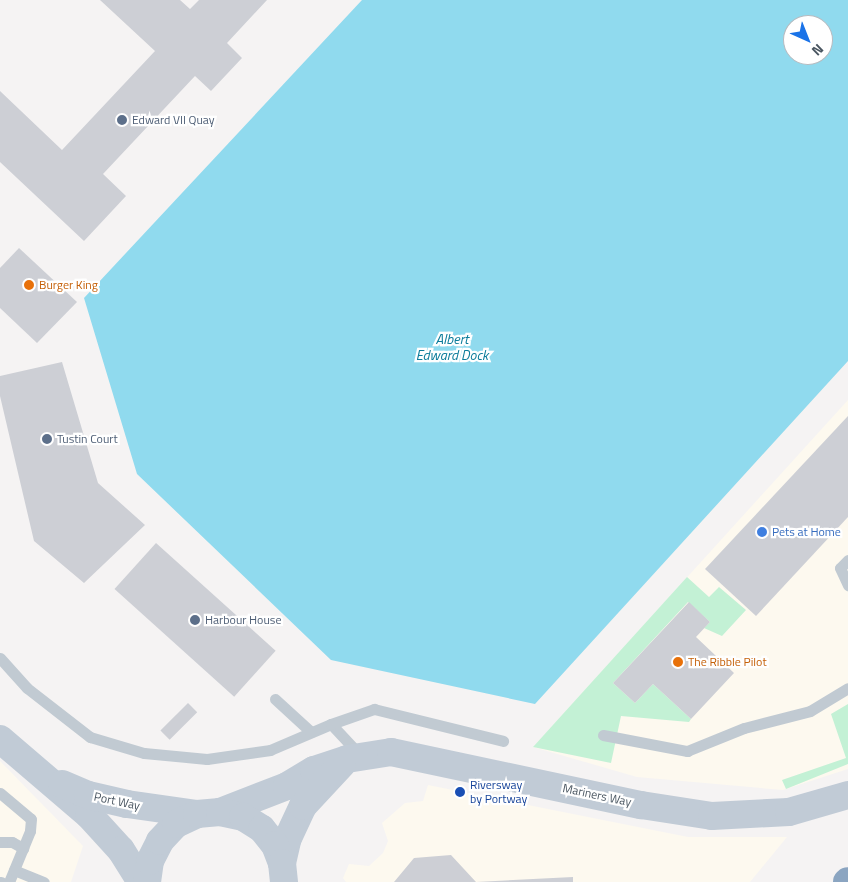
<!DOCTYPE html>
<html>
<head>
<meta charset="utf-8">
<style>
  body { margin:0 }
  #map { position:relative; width:848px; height:882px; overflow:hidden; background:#f5f3f3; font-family:"Titillium Web",sans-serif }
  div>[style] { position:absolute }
  .commercial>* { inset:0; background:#fdf9ef }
  .green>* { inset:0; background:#c3f1d5 }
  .water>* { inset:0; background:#90daee }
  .building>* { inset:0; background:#cdcfd5; transform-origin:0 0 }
  .lane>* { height:11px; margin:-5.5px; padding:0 5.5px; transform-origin:5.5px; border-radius:5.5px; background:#c1cad2 }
  .secondary>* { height:28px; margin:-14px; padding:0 14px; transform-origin:14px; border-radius:14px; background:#c1cbd6 }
  .highway>* { height:28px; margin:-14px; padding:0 14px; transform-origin:14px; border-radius:14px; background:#8ba5c1 }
  .dots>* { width:14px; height:14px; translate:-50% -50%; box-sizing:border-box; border:2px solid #fff; border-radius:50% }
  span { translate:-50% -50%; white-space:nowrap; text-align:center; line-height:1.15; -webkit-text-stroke:4.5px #fff; paint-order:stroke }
  .service-label { font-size:12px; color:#4e5e75 }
  .left { translate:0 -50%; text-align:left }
  .food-label { font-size:12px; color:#c56008 }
  .shop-label { font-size:12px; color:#366cbe }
  .transit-label { font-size:12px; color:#164399 }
  .street-label { font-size:12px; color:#4a5661 }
  .water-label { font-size:14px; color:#0c7c9b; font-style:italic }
  .north { position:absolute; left:783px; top:15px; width:50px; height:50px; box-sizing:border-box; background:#fff; border:1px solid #b7bbc0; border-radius:50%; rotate:136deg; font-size:14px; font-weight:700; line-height:20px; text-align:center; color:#4a5661 }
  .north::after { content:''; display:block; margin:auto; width:18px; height:22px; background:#1a73e8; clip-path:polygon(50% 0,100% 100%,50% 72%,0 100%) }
</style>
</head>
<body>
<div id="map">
  <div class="commercial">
    <div style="clip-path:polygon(848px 400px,848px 769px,783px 790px,637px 777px,533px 747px)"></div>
    <div style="clip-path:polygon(0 761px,83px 846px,71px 882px,0 882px)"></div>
    <div style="clip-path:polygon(428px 785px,688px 837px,787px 837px,750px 882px,346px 882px,343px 878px,349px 864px,369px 866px,383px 853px,388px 841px,382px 823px,405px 803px,423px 801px)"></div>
  </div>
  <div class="green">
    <div style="clip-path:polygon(687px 577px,709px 597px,719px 587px,746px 610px,722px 636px,704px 628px,710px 622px,688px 602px,613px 683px,635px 703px,653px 684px,691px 719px,689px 722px,621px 716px,611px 763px,533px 747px)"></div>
    <div style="clip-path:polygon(848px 704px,848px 764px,786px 789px,782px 780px,846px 758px,831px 714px)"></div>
  </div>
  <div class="water">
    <div style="clip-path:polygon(evenodd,362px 0,848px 0,848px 361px,535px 704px,331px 660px,137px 474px,84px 298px,362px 0,793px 25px,823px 25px,823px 55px,793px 55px,793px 25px)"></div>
  </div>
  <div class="building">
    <div style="clip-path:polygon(100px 0,180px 0,190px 9px,199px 0,267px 0,227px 43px,242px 58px,211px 91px,195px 76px,103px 174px,126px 196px,84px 241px,0 162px,0 91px,62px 150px,155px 51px)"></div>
    <div style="clip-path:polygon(19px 248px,77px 302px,37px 343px,0 308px,0 268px)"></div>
    <div style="clip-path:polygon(62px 362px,98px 483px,145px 525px,84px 583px,34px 541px,0 396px,0 376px)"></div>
    <div style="clip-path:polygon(848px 416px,848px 517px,756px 616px,705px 569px)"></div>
    <div style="left:156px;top:543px;width:161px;height:62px;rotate:42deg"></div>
    <div style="clip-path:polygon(689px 602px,710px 622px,696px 637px,734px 673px,691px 719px,653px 684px,635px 703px,613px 683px)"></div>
    <div style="left:188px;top:703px;width:13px;height:39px;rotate:45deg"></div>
    <div style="clip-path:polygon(451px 855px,476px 882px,573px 877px,573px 882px,394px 882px,414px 858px)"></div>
  </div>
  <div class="lane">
    <div style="left:848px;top:560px;width:11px;rotate:135deg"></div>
    <div style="left:840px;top:568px;width:19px;rotate:65deg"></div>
    <div style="left:0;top:658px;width:40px;rotate:48deg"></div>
    <div style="left:27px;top:688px;width:80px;rotate:37.9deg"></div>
    <div style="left:90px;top:737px;width:56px;rotate:16.5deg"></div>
    <div style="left:144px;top:753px;width:63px;rotate:5.4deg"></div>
    <div style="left:207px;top:759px;width:64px;rotate:-8.1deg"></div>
    <div style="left:270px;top:750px;width:66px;rotate:-23.1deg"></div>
    <div style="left:331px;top:724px;width:41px;rotate:47deg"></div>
    <div style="left:275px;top:699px;width:49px;rotate:42.5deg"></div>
    <div style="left:331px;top:724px;width:46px;rotate:-19.2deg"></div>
    <div style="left:374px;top:709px;width:133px;rotate:13.9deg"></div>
    <div style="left:603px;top:735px;width:86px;rotate:10.8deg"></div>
    <div style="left:687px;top:751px;width:61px;rotate:-22deg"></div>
    <div style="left:744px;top:728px;width:68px;rotate:-14.4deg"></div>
    <div style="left:810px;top:711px;width:44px;rotate:-31.2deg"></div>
    <div style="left:0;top:793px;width:40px;rotate:40deg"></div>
    <div style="left:31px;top:819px;width:12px;rotate:95deg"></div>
    <div style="left:30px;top:831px;width:55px;rotate:112.4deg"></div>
    <div style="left:0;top:842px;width:12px"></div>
    <div style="left:12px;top:842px;width:13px;rotate:29deg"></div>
    <div style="left:14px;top:870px;width:32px;rotate:22deg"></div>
    <div style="left:0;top:882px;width:1px"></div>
  </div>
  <div class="secondary">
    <div style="left:0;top:739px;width:117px;rotate:40.5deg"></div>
    <div style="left:89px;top:815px;width:47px;rotate:47.6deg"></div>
    <div style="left:121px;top:850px;width:38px;rotate:58deg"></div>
    <div style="left:62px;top:784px;width:28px;rotate:23deg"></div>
    <div style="left:88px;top:795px;width:40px;rotate:13deg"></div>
    <div style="left:127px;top:804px;width:71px;rotate:8.1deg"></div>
    <div style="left:220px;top:812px;width:72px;rotate:-21.2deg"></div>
    <div style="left:287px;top:786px;width:31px;rotate:-31deg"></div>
    <div style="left:314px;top:770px;width:35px;rotate:-18deg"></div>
    <div style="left:347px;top:759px;width:45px;rotate:-9deg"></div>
    <div style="left:391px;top:752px;width:256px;rotate:12deg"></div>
    <div style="left:641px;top:805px;width:72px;rotate:8.8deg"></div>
    <div style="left:712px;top:816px;width:77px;rotate:-3deg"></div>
    <div style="left:789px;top:812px;width:61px;rotate:-16.1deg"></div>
    <div style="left:282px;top:863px;width:26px;rotate:-77deg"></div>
    <div style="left:288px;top:838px;width:35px;rotate:-65deg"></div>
    <div style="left:303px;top:806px;width:57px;rotate:-47.1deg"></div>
    <div style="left:147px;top:882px;width:21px;rotate:-82deg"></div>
    <div style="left:150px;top:861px;width:22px;rotate:-63deg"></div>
    <div style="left:160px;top:841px;width:23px;rotate:-47deg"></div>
    <div style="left:176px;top:824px;width:23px;rotate:-25deg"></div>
    <div style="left:197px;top:814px;width:23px;rotate:-5deg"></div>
    <div style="left:220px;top:812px;width:24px;rotate:12deg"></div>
    <div style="left:243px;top:817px;width:22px;rotate:32deg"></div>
    <div style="left:262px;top:829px;width:21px;rotate:51deg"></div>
    <div style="left:275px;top:845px;width:19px;rotate:69deg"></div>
    <div style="left:282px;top:863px;width:19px;rotate:84deg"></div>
  </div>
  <div class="highway">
    <div style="left:847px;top:882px;width:1px;rotate:-45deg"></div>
  </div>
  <div class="dots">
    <div style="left:122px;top:120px;background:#5c6f8a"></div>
    <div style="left:29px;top:285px;background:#e8710a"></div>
    <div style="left:47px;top:439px;background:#5c6f8a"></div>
    <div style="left:762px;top:532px;background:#3f7fe0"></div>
    <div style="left:195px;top:620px;background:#5c6f8a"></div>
    <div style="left:678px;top:662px;background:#e8710a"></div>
    <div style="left:460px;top:792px;background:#1a4fb4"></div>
  </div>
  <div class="service-label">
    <span class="left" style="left:132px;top:120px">Edward VII Quay</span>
    <span class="left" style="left:57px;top:439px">Tustin Court</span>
    <span class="left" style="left:205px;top:620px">Harbour House</span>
  </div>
  <div class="food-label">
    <span class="left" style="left:39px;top:285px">Burger King</span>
    <span class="left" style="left:688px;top:662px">The Ribble Pilot</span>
  </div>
  <div class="shop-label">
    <span class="left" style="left:772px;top:532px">Pets at Home</span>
  </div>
  <div class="transit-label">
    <span class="left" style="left:470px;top:792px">Riversway<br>by Portway</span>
  </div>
  <div class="street-label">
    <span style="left:597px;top:795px;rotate:12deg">Mariners Way</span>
    <span style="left:117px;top:801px;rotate:12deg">Port Way</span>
  </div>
  <div class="water-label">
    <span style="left:452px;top:347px">Albert<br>Edward Dock</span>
  </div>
  <div class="north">N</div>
</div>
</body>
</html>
